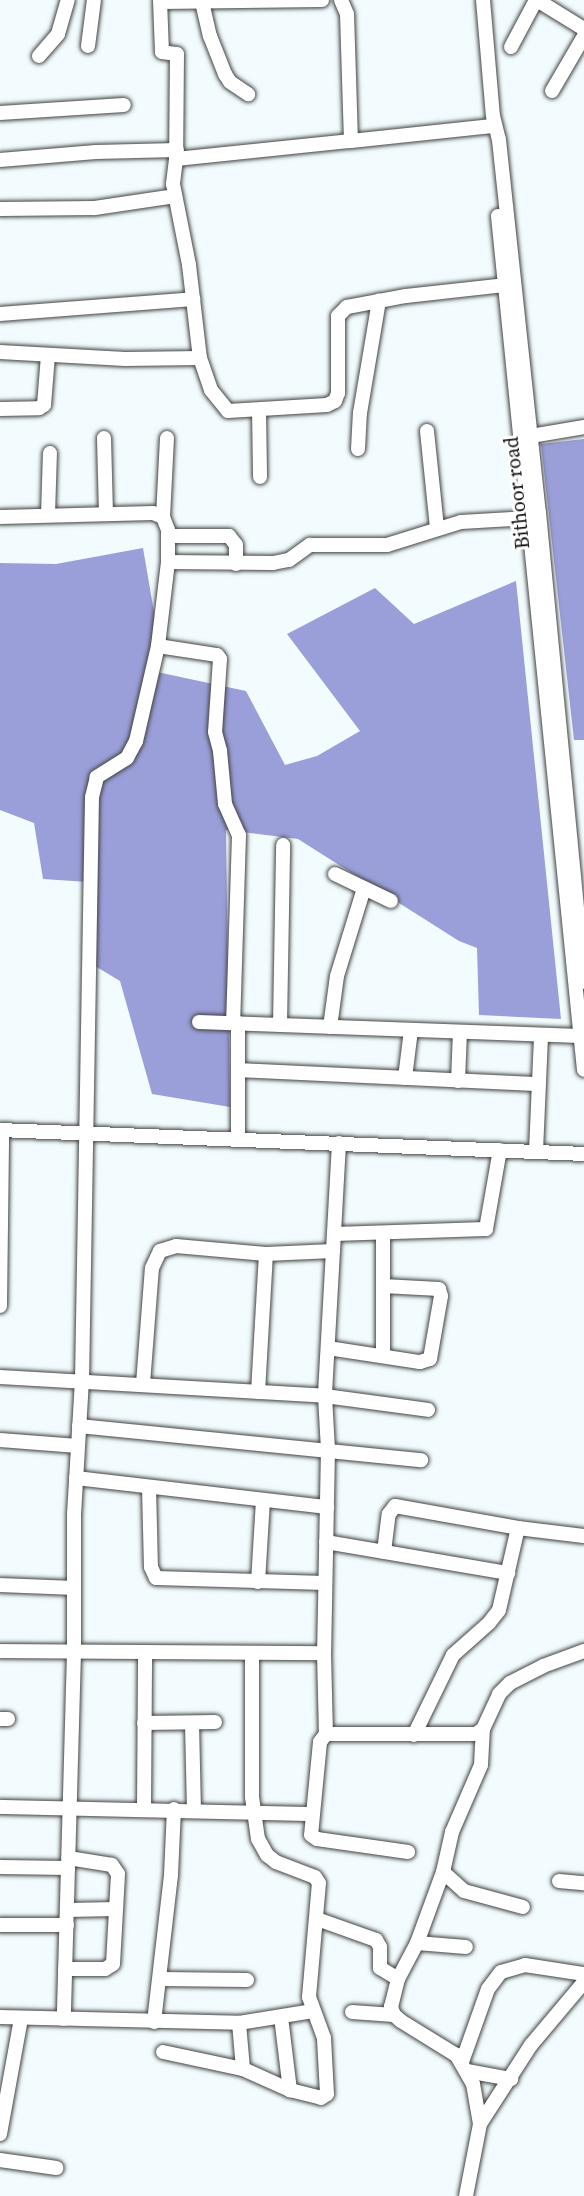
<!DOCTYPE html>
<html>
<head>
<meta charset="utf-8">
<style>
  body { margin:0 }
  #map { position:relative; width:584px; height:2196px; overflow:hidden; background:#f2fcff; font-family:"Source Serif 4",serif }
  div>[style] { position:absolute }
  .forest>* { inset:0; background:#9b9fd9 }
  .roads { filter:drop-shadow(0 0 2px #424242) drop-shadow(0 0 2px #424242) }
  .minor>* { height:14px; margin:-7px; padding:0 7px; transform-origin:7px; border-radius:7px; background:#fff }
  span { translate:-50% -50%; white-space:nowrap; text-align:center; line-height:1.15; -webkit-text-stroke:6px #fff; paint-order:stroke }
  .street-label { font-size:20px; color:#0f0f0f }
</style>
</head>
<body>
<div id="map">
  <div class="forest">
    <div style="clip-path:polygon(584px 439px,584px 740px,574px 740px,541px 444px)"></div>
    <div style="clip-path:polygon(143px 548px,159px 641px,157px 672px,246px 691px,285px 765px,317px 756px,360px 731px,287px 634px,375px 588px,414px 624px,516px 581px,561px 1019px,479px 1015px,477px 948px,459px 941px,298px 839px,226px 830px,230px 1107px,152px 1094px,120px 981px,90px 963px,88px 882px,43px 879px,34px 823px,0 810px,0 563px,56px 564px)"></div>
  </div>
  <div class="roads">
    <div class="minor">
      <div style="left:160px;top:0;width:52px;rotate:87.8deg"></div>
      <div style="left:162px;top:52px;width:15px;rotate:8deg"></div>
      <div style="left:177px;top:54px;width:105px;rotate:90.5deg"></div>
      <div style="left:176px;top:159px;width:176px;rotate:-5.9deg"></div>
      <div style="left:341px;top:0;width:15px;rotate:67deg"></div>
      <div style="left:347px;top:14px;width:127px;rotate:88.2deg"></div>
      <div style="left:351px;top:141px;width:142px;rotate:-6.1deg"></div>
      <div style="left:483px;top:0;width:116px;rotate:85.1deg"></div>
      <div style="left:493px;top:116px;width:25px;rotate:76deg"></div>
      <div style="left:499px;top:140px;width:375px;rotate:83.9deg"></div>
      <div style="left:539px;top:513px;width:471px;rotate:84.5deg"></div>
      <div style="left:537px;top:0;width:55px;rotate:31.7deg"></div>
      <div style="left:161px;top:2px;width:161px;rotate:-0.7deg"></div>
      <div style="left:202px;top:2px;width:35px;rotate:77deg"></div>
      <div style="left:210px;top:36px;width:41px;rotate:68.5deg"></div>
      <div style="left:225px;top:74px;width:9px;rotate:58deg"></div>
      <div style="left:230px;top:82px;width:22px;rotate:34deg"></div>
      <div style="left:88px;top:46px;width:46px;rotate:-82.6deg"></div>
      <div style="left:511px;top:47px;width:53px;rotate:-62deg"></div>
      <div style="left:39px;top:56px;width:29px;rotate:-49deg"></div>
      <div style="left:58px;top:34px;width:35px;rotate:-74deg"></div>
      <div style="left:552px;top:91px;width:64px;rotate:-59.8deg"></div>
      <div style="left:0;top:113px;width:124px;rotate:-3.7deg"></div>
      <div style="left:176px;top:159px;width:25px;rotate:97deg"></div>
      <div style="left:173px;top:184px;width:83px;rotate:78.8deg"></div>
      <div style="left:189px;top:265px;width:94px;rotate:83.3deg"></div>
      <div style="left:200px;top:358px;width:34px;rotate:71deg"></div>
      <div style="left:211px;top:390px;width:27px;rotate:51deg"></div>
      <div style="left:228px;top:411px;width:99px;rotate:-3.5deg"></div>
      <div style="left:327px;top:405px;width:9px;rotate:-27deg"></div>
      <div style="left:335px;top:401px;width:9px;rotate:-69deg"></div>
      <div style="left:338px;top:393px;width:77px;rotate:-90deg"></div>
      <div style="left:338px;top:316px;width:13px;rotate:-45deg"></div>
      <div style="left:347px;top:307px;width:60px;rotate:-10.6deg"></div>
      <div style="left:406px;top:296px;width:101px;rotate:-6.3deg"></div>
      <div style="left:0;top:160px;width:96px;rotate:-4.8deg"></div>
      <div style="left:96px;top:152px;width:81px;rotate:-1.4deg"></div>
      <div style="left:0;top:209px;width:95px;rotate:-0.6deg"></div>
      <div style="left:95px;top:208px;width:81px;rotate:-8.5deg"></div>
      <div style="left:498px;top:216px;width:858px;rotate:84.25deg"></div>
      <div style="left:0;top:314px;width:194px;rotate:-4.4deg"></div>
      <div style="left:0;top:352px;width:125px;rotate:3.2deg"></div>
      <div style="left:125px;top:359px;width:75px;rotate:-0.8deg"></div>
      <div style="left:0;top:409px;width:39px;rotate:-1deg"></div>
      <div style="left:39px;top:408px;width:6px;rotate:-31deg"></div>
      <div style="left:44px;top:405px;width:50px;rotate:-85.4deg"></div>
      <div style="left:259px;top:410px;width:67px;rotate:89.1deg"></div>
      <div style="left:427px;top:431px;width:98px;rotate:84.1deg"></div>
      <div style="left:531px;top:436px;width:54px;rotate:-9.6deg"></div>
      <div style="left:104px;top:438px;width:76px;rotate:88.5deg"></div>
      <div style="left:358px;top:449px;width:36px;rotate:-87deg"></div>
      <div style="left:360px;top:413px;width:114px;rotate:-80.4deg"></div>
      <div style="left:48px;top:515px;width:62px;rotate:-88.2deg"></div>
      <div style="left:0;top:517px;width:153px;rotate:-1.5deg"></div>
      <div style="left:153px;top:513px;width:11px;rotate:22deg"></div>
      <div style="left:163px;top:517px;width:14px;rotate:69deg"></div>
      <div style="left:168px;top:530px;width:32px;rotate:90deg"></div>
      <div style="left:168px;top:562px;width:85px;rotate:96.8deg"></div>
      <div style="left:158px;top:646px;width:98px;rotate:103deg"></div>
      <div style="left:136px;top:741px;width:19px;rotate:118deg"></div>
      <div style="left:127px;top:758px;width:36px;rotate:148deg"></div>
      <div style="left:97px;top:777px;width:21px;rotate:104deg"></div>
      <div style="left:92px;top:797px;width:583px;rotate:90.98deg"></div>
      <div style="left:82px;top:1380px;width:133px;rotate:93.4deg"></div>
      <div style="left:74px;top:1513px;width:139px;rotate:90deg"></div>
      <div style="left:74px;top:1652px;width:367px;rotate:91.6deg"></div>
      <div style="left:163px;top:517px;width:79px;rotate:-87.1deg"></div>
      <div style="left:168px;top:536px;width:61px"></div>
      <div style="left:229px;top:536px;width:11px;rotate:52deg"></div>
      <div style="left:236px;top:545px;width:19px;rotate:90deg"></div>
      <div style="left:168px;top:562px;width:105px;rotate:0.5deg"></div>
      <div style="left:273px;top:563px;width:16px;rotate:-11deg"></div>
      <div style="left:289px;top:560px;width:26px;rotate:-36deg"></div>
      <div style="left:310px;top:545px;width:77px"></div>
      <div style="left:387px;top:545px;width:77px;rotate:-17.3deg"></div>
      <div style="left:461px;top:522px;width:68px;rotate:-3.4deg"></div>
      <div style="left:158px;top:646px;width:60px;rotate:8.7deg"></div>
      <div style="left:217px;top:655px;width:5px;rotate:53deg"></div>
      <div style="left:220px;top:659px;width:73px;rotate:93.9deg"></div>
      <div style="left:215px;top:732px;width:20px;rotate:75deg"></div>
      <div style="left:220px;top:751px;width:53px;rotate:84.6deg"></div>
      <div style="left:225px;top:804px;width:34px;rotate:66deg"></div>
      <div style="left:239px;top:835px;width:188px;rotate:91.8deg"></div>
      <div style="left:335px;top:874px;width:62px;rotate:25.7deg"></div>
      <div style="left:199px;top:1022px;width:381px;rotate:2.1deg"></div>
      <div style="left:280px;top:1025px;width:180px;rotate:-89deg"></div>
      <div style="left:330px;top:1027px;width:51px;rotate:-82.2deg"></div>
      <div style="left:337px;top:976px;width:92px;rotate:-72.9deg"></div>
      <div style="left:239px;top:1070px;width:300px;rotate:2.7deg"></div>
      <div style="left:405px;top:1078px;width:48px;rotate:-82.9deg"></div>
      <div style="left:458px;top:1081px;width:49px;rotate:-87.7deg"></div>
      <div style="left:0;top:1130px;width:584px;rotate:2.35deg"></div>
      <div style="left:238px;top:1139px;width:116px;rotate:-90deg"></div>
      <div style="left:339px;top:1143px;width:253px;rotate:93.2deg"></div>
      <div style="left:325px;top:1396px;width:53px;rotate:86.8deg"></div>
      <div style="left:328px;top:1449px;width:204px;rotate:91.1deg"></div>
      <div style="left:324px;top:1653px;width:81px;rotate:88.6deg"></div>
      <div style="left:326px;top:1734px;width:150px"></div>
      <div style="left:476px;top:1734px;width:9px;rotate:-36deg"></div>
      <div style="left:483px;top:1729px;width:38px;rotate:-65deg"></div>
      <div style="left:499px;top:1694px;width:16px;rotate:-45deg"></div>
      <div style="left:510px;top:1683px;width:37px;rotate:-27deg"></div>
      <div style="left:543px;top:1666px;width:44px;rotate:-20.1deg"></div>
      <div style="left:536px;top:1151px;width:116px;rotate:-87.5deg"></div>
      <div style="left:334px;top:1234px;width:152px;rotate:-1.9deg"></div>
      <div style="left:486px;top:1229px;width:80px;rotate:-80deg"></div>
      <div style="left:0;top:1306px;width:176px;rotate:-89.3deg"></div>
      <div style="left:328px;top:1348px;width:93px;rotate:8.7deg"></div>
      <div style="left:420px;top:1362px;width:10px;rotate:-17deg"></div>
      <div style="left:430px;top:1359px;width:64px;rotate:-80.1deg"></div>
      <div style="left:441px;top:1296px;width:7px;rotate:-106deg"></div>
      <div style="left:439px;top:1289px;width:56px;rotate:-176.9deg"></div>
      <div style="left:383px;top:1356px;width:123px;rotate:-90deg"></div>
      <div style="left:0;top:1377px;width:326px;rotate:3.3deg"></div>
      <div style="left:325px;top:1396px;width:104px;rotate:7.7deg"></div>
      <div style="left:143px;top:1384px;width:116px;rotate:-85.6deg"></div>
      <div style="left:152px;top:1268px;width:19px;rotate:-65deg"></div>
      <div style="left:160px;top:1251px;width:17px;rotate:-17deg"></div>
      <div style="left:176px;top:1246px;width:90px;rotate:5.1deg"></div>
      <div style="left:266px;top:1254px;width:67px;rotate:-2.6deg"></div>
      <div style="left:258px;top:1392px;width:138px;rotate:-86.7deg"></div>
      <div style="left:79px;top:1426px;width:344px;rotate:5.7deg"></div>
      <div style="left:0;top:1440px;width:78px;rotate:4.4deg"></div>
      <div style="left:76px;top:1478px;width:253px;rotate:6.6deg"></div>
      <div style="left:149px;top:1487px;width:80px;rotate:88.6deg"></div>
      <div style="left:151px;top:1567px;width:12px;rotate:66deg"></div>
      <div style="left:156px;top:1578px;width:169px;rotate:1.7deg"></div>
      <div style="left:326px;top:1542px;width:185px;rotate:9.7deg"></div>
      <div style="left:384px;top:1552px;width:38px;rotate:-83deg"></div>
      <div style="left:389px;top:1514px;width:10px;rotate:-53deg"></div>
      <div style="left:395px;top:1506px;width:125px;rotate:10.1deg"></div>
      <div style="left:518px;top:1528px;width:66px;rotate:6.9deg"></div>
      <div style="left:258px;top:1582px;width:82px;rotate:-86.5deg"></div>
      <div style="left:0;top:1585px;width:74px;rotate:2.3deg"></div>
      <div style="left:0;top:1651px;width:324px;rotate:0.4deg"></div>
      <div style="left:0;top:1719px;width:8px"></div>
      <div style="left:144px;top:1723px;width:71px;rotate:-0.8deg"></div>
      <div style="left:192px;top:1723px;width:87px;rotate:88.7deg"></div>
      <div style="left:326px;top:1734px;width:10px;rotate:127deg"></div>
      <div style="left:320px;top:1742px;width:93px;rotate:95.5deg"></div>
      <div style="left:311px;top:1835px;width:7px;rotate:34deg"></div>
      <div style="left:317px;top:1839px;width:92px;rotate:8.1deg"></div>
      <div style="left:414px;top:1735px;width:89px;rotate:-64deg"></div>
      <div style="left:453px;top:1655px;width:48px;rotate:-41.6deg"></div>
      <div style="left:489px;top:1623px;width:16px;rotate:-52deg"></div>
      <div style="left:499px;top:1610px;width:84px;rotate:-77deg"></div>
      <div style="left:0;top:1807px;width:311px;rotate:1.3deg"></div>
      <div style="left:144px;top:1809px;width:157px;rotate:-89.6deg"></div>
      <div style="left:0;top:1867px;width:68px;rotate:0.8deg"></div>
      <div style="left:443px;top:1872px;width:28px;rotate:42deg"></div>
      <div style="left:464px;top:1891px;width:61px;rotate:15.2deg"></div>
      <div style="left:559px;top:1881px;width:25px;rotate:5deg"></div>
      <div style="left:67px;top:1910px;width:49px;rotate:-1.2deg"></div>
      <div style="left:317px;top:1919px;width:63px;rotate:19.6deg"></div>
      <div style="left:376px;top:1940px;width:8px;rotate:60deg"></div>
      <div style="left:380px;top:1947px;width:21px;rotate:90deg"></div>
      <div style="left:380px;top:1968px;width:21px;rotate:31deg"></div>
      <div style="left:0;top:1925px;width:67px"></div>
      <div style="left:417px;top:1943px;width:49px;rotate:4.7deg"></div>
      <div style="left:65px;top:1969px;width:40px"></div>
      <div style="left:105px;top:1969px;width:9px;rotate:-32deg"></div>
      <div style="left:113px;top:1964px;width:90px;rotate:-86.8deg"></div>
      <div style="left:118px;top:1874px;width:11px;rotate:-124deg"></div>
      <div style="left:112px;top:1865px;width:44px;rotate:-170.8deg"></div>
      <div style="left:160px;top:1979px;width:87px;rotate:0.7deg"></div>
      <div style="left:352px;top:2012px;width:42px;rotate:4.1deg"></div>
      <div style="left:0;top:2017px;width:239px;rotate:1.4deg"></div>
      <div style="left:239px;top:2023px;width:75px;rotate:-9.2deg"></div>
      <div style="left:281px;top:2017px;width:74px;rotate:83deg"></div>
      <div style="left:154px;top:2022px;width:148px;rotate:-83.4deg"></div>
      <div style="left:171px;top:1875px;width:66px;rotate:-87.4deg"></div>
      <div style="left:239px;top:2023px;width:46px;rotate:85deg"></div>
      <div style="left:163px;top:2052px;width:82px;rotate:12deg"></div>
      <div style="left:243px;top:2069px;width:51px;rotate:24.1deg"></div>
      <div style="left:290px;top:2090px;width:32px;rotate:14deg"></div>
      <div style="left:321px;top:2098px;width:7px;rotate:-34deg"></div>
      <div style="left:327px;top:2094px;width:56px;rotate:-93.1deg"></div>
      <div style="left:324px;top:2038px;width:44px;rotate:-110.1deg"></div>
      <div style="left:309px;top:1997px;width:114px;rotate:-85deg"></div>
      <div style="left:319px;top:1883px;width:7px;rotate:-124deg"></div>
      <div style="left:315px;top:1877px;width:42px;rotate:-159deg"></div>
      <div style="left:276px;top:1862px;width:11px;rotate:-142deg"></div>
      <div style="left:267px;top:1855px;width:18px;rotate:-119deg"></div>
      <div style="left:258px;top:1839px;width:42px;rotate:-98.1deg"></div>
      <div style="left:252px;top:1797px;width:144px;rotate:-90deg"></div>
      <div style="left:462px;top:2062px;width:77px;rotate:-70.4deg"></div>
      <div style="left:488px;top:1989px;width:21px;rotate:-53deg"></div>
      <div style="left:501px;top:1972px;width:25px;rotate:-16deg"></div>
      <div style="left:525px;top:1965px;width:60px;rotate:8.7deg"></div>
      <div style="left:467px;top:2071px;width:45px;rotate:10.3deg"></div>
      <div style="left:480px;top:2124px;width:94px;rotate:-57.2deg"></div>
      <div style="left:531px;top:2045px;width:82px;rotate:-49.9deg"></div>
      <div style="left:0;top:2134px;width:118px;rotate:-79.7deg"></div>
      <div style="left:0;top:2160px;width:57px;rotate:8.1deg"></div>
      <div style="left:466px;top:2196px;width:73px;rotate:-79deg"></div>
      <div style="left:480px;top:2124px;width:41px;rotate:-99.9deg"></div>
      <div style="left:473px;top:2084px;width:34px;rotate:-120deg"></div>
      <div style="left:456px;top:2055px;width:65px;rotate:-148.3deg"></div>
      <div style="left:401px;top:2021px;width:9px;rotate:-139deg"></div>
      <div style="left:394px;top:2015px;width:9px;rotate:-111deg"></div>
      <div style="left:391px;top:2007px;width:29px;rotate:-76deg"></div>
      <div style="left:398px;top:1979px;width:41px;rotate:-62.2deg"></div>
      <div style="left:417px;top:1943px;width:76px;rotate:-69.9deg"></div>
      <div style="left:443px;top:1872px;width:41px;rotate:-77.3deg"></div>
      <div style="left:452px;top:1832px;width:73px;rotate:-66.6deg"></div>
      <div style="left:481px;top:1765px;width:36px;rotate:-87deg"></div>
    </div>
  </div>
  <div class="street-label">
    <span style="left:517px;top:493px;rotate:-96deg">Bithoor road</span>
  </div>
</div>
</body>
</html>
